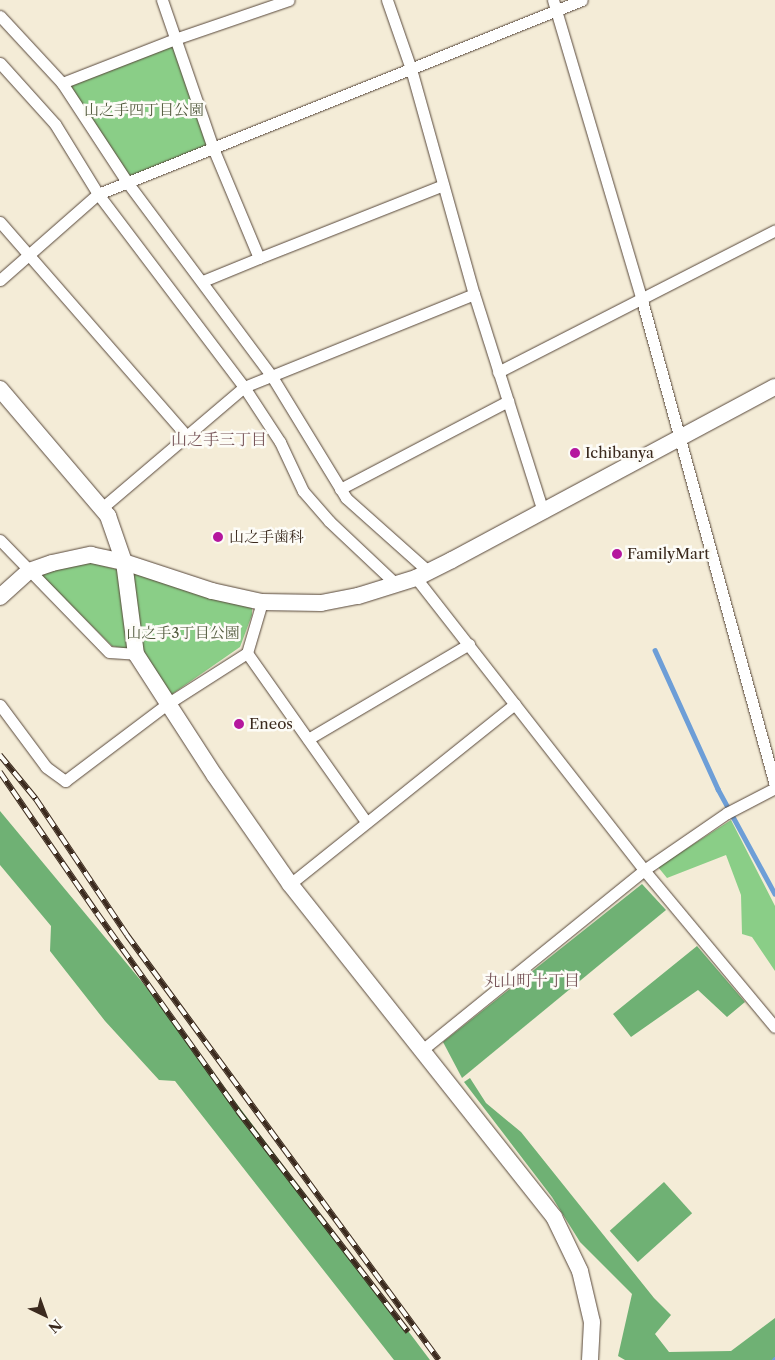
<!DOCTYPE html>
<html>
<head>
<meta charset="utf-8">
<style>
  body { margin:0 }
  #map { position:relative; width:775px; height:1360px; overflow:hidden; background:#f4ecd7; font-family:"Libre Caslon Text","Noto Serif JP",serif }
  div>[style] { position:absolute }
  .green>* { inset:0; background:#8ace87 }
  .forest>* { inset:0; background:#6fb174; transform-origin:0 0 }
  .stream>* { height:4.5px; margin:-2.25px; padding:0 2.25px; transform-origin:2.25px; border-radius:2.25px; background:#6d9ed7 }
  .roads { filter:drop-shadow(0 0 1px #57473a) drop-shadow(0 0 1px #57473a) }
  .street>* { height:11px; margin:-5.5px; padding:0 5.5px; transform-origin:5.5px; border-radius:5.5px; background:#fff }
  .secondary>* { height:16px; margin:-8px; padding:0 8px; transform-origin:8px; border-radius:8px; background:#fff }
  .rail>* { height:5.5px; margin-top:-2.75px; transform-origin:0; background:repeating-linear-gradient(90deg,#fdfcf7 0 11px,#3b2a1e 0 22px); box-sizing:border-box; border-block:1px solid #3b2a1e }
  .dots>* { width:14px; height:14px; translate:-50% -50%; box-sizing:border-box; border:2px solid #fdfcf7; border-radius:50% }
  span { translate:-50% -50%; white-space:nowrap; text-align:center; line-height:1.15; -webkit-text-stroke:5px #fdfcf7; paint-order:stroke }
  .park-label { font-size:15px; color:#535b3e }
  .poi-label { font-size:15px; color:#3b2a1e }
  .left { translate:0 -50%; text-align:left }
  .neighbourhood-label { font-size:16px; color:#79575b }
  .north { position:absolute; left:20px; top:1290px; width:50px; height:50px; -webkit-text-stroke:4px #fdfcf7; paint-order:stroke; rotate:138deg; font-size:14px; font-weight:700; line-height:20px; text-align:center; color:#3b2a1e }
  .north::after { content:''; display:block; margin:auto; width:18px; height:22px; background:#3b2a1e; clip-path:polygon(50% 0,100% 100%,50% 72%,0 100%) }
</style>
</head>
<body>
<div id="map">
  <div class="green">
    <div style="clip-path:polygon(173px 43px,209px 146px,128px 178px,69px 85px)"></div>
    <div style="clip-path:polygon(89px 562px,252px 605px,252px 615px,240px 647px,168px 697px,140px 652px,112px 646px,40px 574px)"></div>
    <div style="clip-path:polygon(731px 820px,775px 906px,775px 971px,752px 937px,742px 934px,741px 895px,726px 855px,667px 878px,658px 867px)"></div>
  </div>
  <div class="forest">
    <div style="clip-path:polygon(0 811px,172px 1018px,430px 1360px,394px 1360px,175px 1081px,159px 1080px,105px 1021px,50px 951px,51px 926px,0 865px)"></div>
    <div style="clip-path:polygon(642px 884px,666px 910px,462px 1078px,443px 1042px)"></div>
    <div style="clip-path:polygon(697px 946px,745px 1002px,727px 1017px,698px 990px,631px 1037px,613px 1014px)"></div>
    <div style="clip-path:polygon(470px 1078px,486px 1103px,521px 1132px,654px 1298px,671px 1315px,655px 1334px,669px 1352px,731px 1351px,775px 1318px,775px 1360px,625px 1360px,618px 1356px,632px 1294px,580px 1242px,552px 1197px,464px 1082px)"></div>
    <div style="left:664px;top:1182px;width:42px;height:73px;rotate:48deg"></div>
  </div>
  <div class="stream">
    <div style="left:655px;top:650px;width:153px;rotate:65.6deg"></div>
    <div style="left:718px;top:789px;width:119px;rotate:61.5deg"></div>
    <div style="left:774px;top:1360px;width:1px;rotate:-45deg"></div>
  </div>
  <div class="roads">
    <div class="street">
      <div style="left:162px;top:0;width:157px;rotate:71deg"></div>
      <div style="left:213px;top:148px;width:119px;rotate:67.3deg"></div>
      <div style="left:259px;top:258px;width:61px;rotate:157.7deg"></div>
      <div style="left:387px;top:0;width:73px;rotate:70.8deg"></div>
      <div style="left:411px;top:69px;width:234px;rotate:74.4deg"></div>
      <div style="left:474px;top:294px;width:229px;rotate:72.4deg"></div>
      <div style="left:553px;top:0;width:310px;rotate:73.5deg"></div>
      <div style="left:641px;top:297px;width:506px;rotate:74.65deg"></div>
      <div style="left:0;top:16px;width:91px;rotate:47.2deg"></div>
      <div style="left:62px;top:83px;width:118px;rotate:56.7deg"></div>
      <div style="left:127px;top:182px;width:241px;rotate:53.3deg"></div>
      <div style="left:271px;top:375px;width:144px;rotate:58.6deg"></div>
      <div style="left:346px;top:498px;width:111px;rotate:41.7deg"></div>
      <div style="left:0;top:63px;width:82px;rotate:48deg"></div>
      <div style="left:55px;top:124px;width:82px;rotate:58.4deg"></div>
      <div style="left:98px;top:194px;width:242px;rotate:52.9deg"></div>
      <div style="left:244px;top:387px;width:66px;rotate:56.8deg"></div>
      <div style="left:280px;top:442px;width:54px;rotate:64.9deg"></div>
      <div style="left:303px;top:491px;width:40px;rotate:49deg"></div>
      <div style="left:329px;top:521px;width:93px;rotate:43.3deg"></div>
      <div style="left:62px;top:83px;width:121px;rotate:-21.3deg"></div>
      <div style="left:175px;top:39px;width:120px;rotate:-18.9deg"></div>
      <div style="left:0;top:222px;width:283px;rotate:48.9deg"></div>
      <div style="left:259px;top:258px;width:198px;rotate:-21.6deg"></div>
      <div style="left:0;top:280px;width:130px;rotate:-41.3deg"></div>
      <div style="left:98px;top:194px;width:521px;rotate:-21.84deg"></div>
      <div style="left:498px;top:372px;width:311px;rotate:-27.1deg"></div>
      <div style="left:340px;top:489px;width:190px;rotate:-27.6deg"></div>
      <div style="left:103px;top:507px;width:185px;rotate:-40.4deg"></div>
      <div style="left:244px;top:387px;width:248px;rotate:-22deg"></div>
      <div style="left:0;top:540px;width:156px;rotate:45.8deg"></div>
      <div style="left:109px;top:652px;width:27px;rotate:4deg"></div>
      <div style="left:416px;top:578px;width:370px;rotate:52deg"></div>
      <div style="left:644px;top:870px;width:204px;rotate:50.2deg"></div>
      <div style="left:247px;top:653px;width:207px;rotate:54.8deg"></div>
      <div style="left:0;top:705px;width:77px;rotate:53.4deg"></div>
      <div style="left:46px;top:767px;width:24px;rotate:36deg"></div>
      <div style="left:65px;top:781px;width:128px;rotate:-37deg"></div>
      <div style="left:167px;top:704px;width:95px;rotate:-32.5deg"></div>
      <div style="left:247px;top:653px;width:53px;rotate:-73.6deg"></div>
      <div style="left:308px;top:739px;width:187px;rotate:-30.5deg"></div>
      <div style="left:290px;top:884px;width:288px;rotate:-38.7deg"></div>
      <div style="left:422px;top:1050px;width:286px;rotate:-39deg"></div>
      <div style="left:644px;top:870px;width:101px;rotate:-34.5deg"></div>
      <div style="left:727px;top:813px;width:54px;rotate:-27.5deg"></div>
    </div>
    <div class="secondary">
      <div style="left:0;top:389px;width:167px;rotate:49.6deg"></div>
      <div style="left:108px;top:516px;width:49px;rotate:70.8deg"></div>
      <div style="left:124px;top:562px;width:93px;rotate:82.6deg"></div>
      <div style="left:136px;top:654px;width:145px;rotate:57.1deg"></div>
      <div style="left:215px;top:776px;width:131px;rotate:55.2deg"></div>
      <div style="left:290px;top:884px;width:425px;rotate:51.6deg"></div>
      <div style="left:554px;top:1217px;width:60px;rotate:64.3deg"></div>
      <div style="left:580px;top:1271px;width:52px;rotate:76.8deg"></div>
      <div style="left:592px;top:1322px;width:38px;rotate:93deg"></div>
      <div style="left:0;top:597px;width:39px;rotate:-42deg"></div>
      <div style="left:29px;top:571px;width:24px;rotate:-19deg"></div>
      <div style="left:52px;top:563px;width:40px;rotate:-12deg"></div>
      <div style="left:91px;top:555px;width:34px;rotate:12deg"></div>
      <div style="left:124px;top:562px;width:93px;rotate:18.2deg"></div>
      <div style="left:212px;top:591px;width:51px;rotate:12.4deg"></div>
      <div style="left:262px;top:602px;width:59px;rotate:1deg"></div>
      <div style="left:321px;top:603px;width:38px;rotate:-11deg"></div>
      <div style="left:358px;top:596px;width:61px;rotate:-17.2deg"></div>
      <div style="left:416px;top:578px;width:40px;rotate:-26.6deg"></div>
      <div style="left:452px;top:560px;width:366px;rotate:-28.2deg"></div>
    </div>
  </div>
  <div class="rail">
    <div style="left:0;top:755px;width:57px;rotate:50.7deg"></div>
    <div style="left:36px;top:799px;width:164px;rotate:56.2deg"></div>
    <div style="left:127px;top:935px;width:527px;rotate:53.72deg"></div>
    <div style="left:0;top:772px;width:171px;rotate:55.5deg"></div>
    <div style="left:97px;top:913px;width:243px;rotate:54.5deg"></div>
    <div style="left:238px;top:1111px;width:279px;rotate:52.4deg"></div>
  </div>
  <div class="dots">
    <div style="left:575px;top:453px;background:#b5179e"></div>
    <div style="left:218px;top:537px;background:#b5179e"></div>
    <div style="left:617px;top:554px;background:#b5179e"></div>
    <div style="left:239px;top:724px;background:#b5179e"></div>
  </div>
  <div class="park-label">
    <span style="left:144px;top:110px">山之手四丁目公園</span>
    <span style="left:183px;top:633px">山之手3丁目公園</span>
  </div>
  <div class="poi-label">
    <span class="left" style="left:585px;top:453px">Ichibanya</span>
    <span class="left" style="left:229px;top:537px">山之手歯科</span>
    <span class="left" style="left:627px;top:554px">FamilyMart</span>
    <span class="left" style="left:249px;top:724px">Eneos</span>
  </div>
  <div class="neighbourhood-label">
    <span style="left:219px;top:439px">山之手三丁目</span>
    <span style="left:532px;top:980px">丸山町十丁目</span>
  </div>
  <div class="north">N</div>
</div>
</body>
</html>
